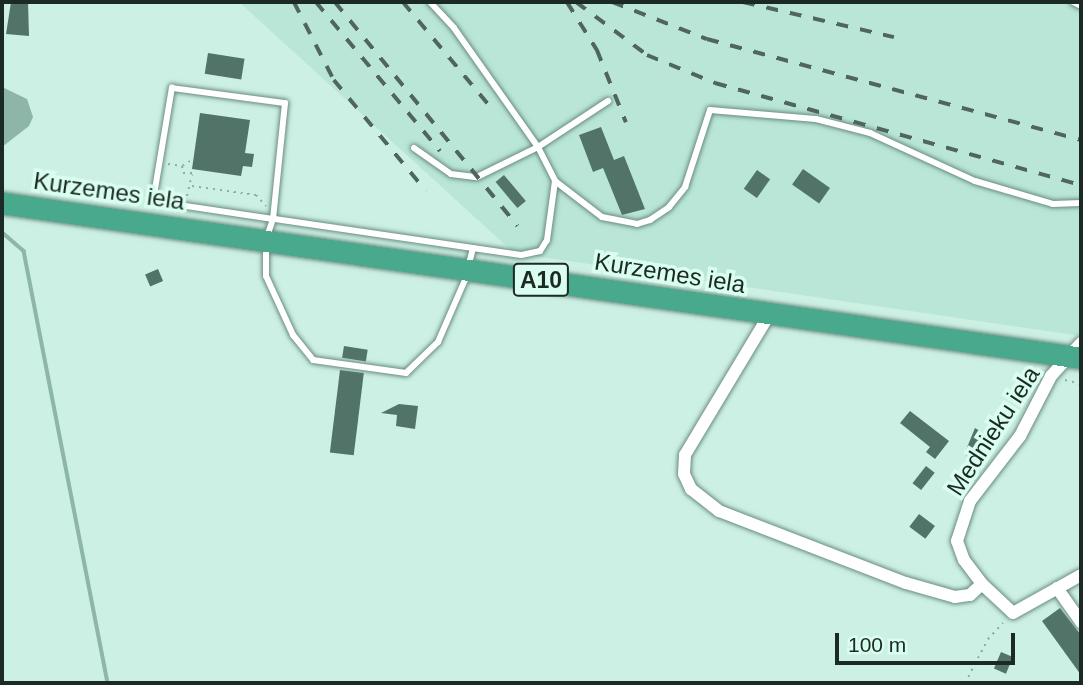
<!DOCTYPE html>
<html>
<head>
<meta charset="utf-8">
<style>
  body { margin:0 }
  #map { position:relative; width:1083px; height:685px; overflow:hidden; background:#ccf0e3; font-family:Arial,sans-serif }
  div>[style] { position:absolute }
  .built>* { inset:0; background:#b9e6d6 }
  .water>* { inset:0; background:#8eb6a8 }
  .stream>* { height:3.5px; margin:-1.75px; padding:0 1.75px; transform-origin:1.75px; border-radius:1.75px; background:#8eb6a8 }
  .building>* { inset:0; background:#527368; transform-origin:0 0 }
  .path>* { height:2px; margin-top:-1px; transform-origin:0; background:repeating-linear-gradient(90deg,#8faca1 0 2px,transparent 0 7px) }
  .roads { filter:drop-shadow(0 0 2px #6a8c80) drop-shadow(0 0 2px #6a8c80) }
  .lane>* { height:6px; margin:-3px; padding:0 3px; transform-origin:3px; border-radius:3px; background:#fff }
  .street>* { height:12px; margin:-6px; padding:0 6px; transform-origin:6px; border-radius:6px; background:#fff }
  .highway>* { height:21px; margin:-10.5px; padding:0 10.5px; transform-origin:10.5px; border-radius:10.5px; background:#48a98d }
  .rail>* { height:3.5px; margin-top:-1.75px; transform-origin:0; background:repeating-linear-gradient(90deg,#50655d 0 12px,transparent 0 24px) }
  span { translate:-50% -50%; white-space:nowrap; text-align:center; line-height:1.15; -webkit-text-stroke:7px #d9fef0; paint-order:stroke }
  .shield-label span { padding:2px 5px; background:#d9fef0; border:2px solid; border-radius:5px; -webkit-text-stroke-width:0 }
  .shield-label { font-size:23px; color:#1c2a25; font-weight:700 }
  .street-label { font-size:24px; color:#1c2a25 }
  .frame { position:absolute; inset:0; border:4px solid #1c2a25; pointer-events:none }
  .scale { position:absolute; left:835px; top:633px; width:180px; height:32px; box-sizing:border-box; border:4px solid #1c2a25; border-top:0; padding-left:9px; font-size:21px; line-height:24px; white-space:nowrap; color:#1c2a25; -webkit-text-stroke:5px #d9fef0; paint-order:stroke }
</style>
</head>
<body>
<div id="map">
  <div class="built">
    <div style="clip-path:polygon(239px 2px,1081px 2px,1081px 336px,514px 253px)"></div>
  </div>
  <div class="water">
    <div style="clip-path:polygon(2px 87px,27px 99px,33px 117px,29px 126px,2px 147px)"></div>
  </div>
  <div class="stream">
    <div style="left:2px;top:232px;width:29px;rotate:41deg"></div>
    <div style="left:24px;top:251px;width:440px;rotate:79deg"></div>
  </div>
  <div class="building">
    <div style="clip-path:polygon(11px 2px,28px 2px,29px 36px,6px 34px)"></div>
    <div style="left:208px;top:53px;width:37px;height:21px;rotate:9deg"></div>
    <div style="clip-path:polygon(200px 113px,250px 120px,245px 153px,254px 154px,252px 167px,243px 166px,241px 176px,192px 169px)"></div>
    <div style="clip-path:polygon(601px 127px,614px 160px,624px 156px,645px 209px,622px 215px,603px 168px,593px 172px,579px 135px)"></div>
    <div style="left:803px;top:169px;width:33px;height:19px;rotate:35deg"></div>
    <div style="left:757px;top:170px;width:16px;height:23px;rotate:35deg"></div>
    <div style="left:504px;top:175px;width:34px;height:11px;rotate:50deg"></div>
    <div style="left:158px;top:269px;width:13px;height:14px;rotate:67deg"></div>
    <div style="left:344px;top:346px;width:24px;height:12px;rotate:9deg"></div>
    <div style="left:340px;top:370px;width:24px;height:83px;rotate:7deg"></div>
    <div style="clip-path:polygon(399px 404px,418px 406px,415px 429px,396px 426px,397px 415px,381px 413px)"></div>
    <div style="clip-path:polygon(910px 411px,949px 441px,935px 459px,926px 452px,930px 447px,900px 423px)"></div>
    <div style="clip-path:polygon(975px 428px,998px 442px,979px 467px,967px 459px,966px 450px)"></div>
    <div style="left:926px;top:466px;width:11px;height:22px;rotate:38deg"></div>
    <div style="left:919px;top:514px;width:20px;height:16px;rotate:37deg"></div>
    <div style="clip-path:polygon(1060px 608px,1081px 635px,1081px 675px,1042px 621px)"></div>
    <div style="left:1001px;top:652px;width:13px;height:18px;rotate:23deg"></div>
  </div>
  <div class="path">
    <div style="left:190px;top:161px;width:9px;rotate:148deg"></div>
    <div style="left:182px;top:166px;width:7px;rotate:82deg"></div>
    <div style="left:183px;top:173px;width:12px"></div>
    <div style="left:168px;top:164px;width:14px;rotate:8deg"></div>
    <div style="left:192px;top:186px;width:65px;rotate:8deg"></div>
    <div style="left:256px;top:195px;width:15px;rotate:48deg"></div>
    <div style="left:187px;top:196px;width:22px;rotate:-77deg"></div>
    <div style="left:1065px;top:380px;width:16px;rotate:14deg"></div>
    <div style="left:965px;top:683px;width:50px;rotate:-62.4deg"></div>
    <div style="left:988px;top:639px;width:22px;rotate:-47deg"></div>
  </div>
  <div class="roads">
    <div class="lane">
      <div style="left:430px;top:2px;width:35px;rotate:47deg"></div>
      <div style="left:454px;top:28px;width:146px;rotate:54.8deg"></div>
      <div style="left:538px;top:147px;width:38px;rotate:63deg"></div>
      <div style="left:555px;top:181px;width:60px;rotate:97.7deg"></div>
      <div style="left:547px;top:240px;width:13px;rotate:122deg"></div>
      <div style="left:540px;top:251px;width:19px;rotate:168deg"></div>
      <div style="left:521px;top:255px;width:49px;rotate:-171.7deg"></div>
      <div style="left:473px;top:248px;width:202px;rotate:-171.7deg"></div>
      <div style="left:273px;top:219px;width:121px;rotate:-171.5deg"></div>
      <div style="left:153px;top:201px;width:115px;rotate:-80.5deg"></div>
      <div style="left:172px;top:88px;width:114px;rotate:7.6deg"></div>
      <div style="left:285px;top:103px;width:117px;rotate:95.9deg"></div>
      <div style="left:273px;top:219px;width:21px;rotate:109deg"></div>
      <div style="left:266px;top:239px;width:37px;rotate:90deg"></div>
      <div style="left:266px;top:276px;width:65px;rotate:65.4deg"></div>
      <div style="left:293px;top:335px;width:32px;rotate:51deg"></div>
      <div style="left:313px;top:360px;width:94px;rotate:8deg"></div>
      <div style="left:406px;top:373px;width:45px;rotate:-44.1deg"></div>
      <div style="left:438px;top:342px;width:68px;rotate:-66.5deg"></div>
      <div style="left:465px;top:280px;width:33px;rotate:-76deg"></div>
      <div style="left:1073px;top:2px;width:9px;rotate:27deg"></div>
      <div style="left:414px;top:148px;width:45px;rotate:35.1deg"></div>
      <div style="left:451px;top:174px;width:26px;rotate:7deg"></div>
      <div style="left:477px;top:177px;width:68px;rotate:-26.2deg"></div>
      <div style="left:538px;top:147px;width:84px;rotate:-33.3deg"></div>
      <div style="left:555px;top:181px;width:59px;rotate:37.5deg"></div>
      <div style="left:602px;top:217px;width:36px;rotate:11deg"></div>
      <div style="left:637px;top:224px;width:14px;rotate:-17deg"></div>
      <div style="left:650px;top:220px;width:23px;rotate:-34deg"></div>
      <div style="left:669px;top:207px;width:26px;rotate:-51deg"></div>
      <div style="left:685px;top:187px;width:81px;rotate:-72deg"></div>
      <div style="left:710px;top:110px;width:106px;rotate:4.9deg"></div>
      <div style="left:816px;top:119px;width:56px;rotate:14.5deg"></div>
      <div style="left:870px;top:133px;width:115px;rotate:24.6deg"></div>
      <div style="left:975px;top:181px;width:81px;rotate:16.4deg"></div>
      <div style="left:1053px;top:204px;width:28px;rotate:-2deg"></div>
    </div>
    <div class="street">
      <div style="left:769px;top:315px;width:163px;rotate:121deg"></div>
      <div style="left:685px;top:455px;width:19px;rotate:93deg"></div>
      <div style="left:684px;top:474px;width:17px;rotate:65deg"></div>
      <div style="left:691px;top:489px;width:36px;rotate:38deg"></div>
      <div style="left:719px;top:511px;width:200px;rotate:21.1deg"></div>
      <div style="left:906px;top:583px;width:51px;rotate:15.9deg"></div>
      <div style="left:955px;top:597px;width:15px;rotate:-8deg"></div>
      <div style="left:970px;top:595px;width:16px;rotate:-43deg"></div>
      <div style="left:1081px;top:343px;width:45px;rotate:132.3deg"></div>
      <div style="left:1051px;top:376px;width:68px;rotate:117.3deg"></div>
      <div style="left:1020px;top:436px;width:82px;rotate:127.6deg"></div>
      <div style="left:970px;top:501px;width:42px;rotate:108deg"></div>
      <div style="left:957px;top:541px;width:20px;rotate:70deg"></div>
      <div style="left:964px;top:560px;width:30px;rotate:53deg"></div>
      <div style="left:982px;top:584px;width:42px;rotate:43.1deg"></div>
      <div style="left:1013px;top:613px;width:78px;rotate:-29.2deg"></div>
      <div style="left:1057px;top:588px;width:42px;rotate:54.8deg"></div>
    </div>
    <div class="highway">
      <div style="left:2px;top:203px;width:1090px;rotate:8.17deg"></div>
    </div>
  </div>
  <div class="rail">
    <div style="left:294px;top:2px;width:88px;rotate:62.9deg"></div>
    <div style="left:334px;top:80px;width:144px;rotate:50.3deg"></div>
    <div style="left:316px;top:2px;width:194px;rotate:50.2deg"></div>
    <div style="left:335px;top:2px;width:289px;rotate:50.8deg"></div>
    <div style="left:403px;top:2px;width:133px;rotate:50.2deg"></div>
    <div style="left:567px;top:2px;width:57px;rotate:58deg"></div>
    <div style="left:597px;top:50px;width:78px;rotate:68.1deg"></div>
    <div style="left:576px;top:2px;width:89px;rotate:36.7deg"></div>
    <div style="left:647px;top:55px;width:74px;rotate:22.4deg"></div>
    <div style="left:715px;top:83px;width:380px;rotate:15.6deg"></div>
    <div style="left:612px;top:2px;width:102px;rotate:21.3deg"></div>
    <div style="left:707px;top:39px;width:387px;rotate:15.1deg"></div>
    <div style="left:743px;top:2px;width:155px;rotate:13.1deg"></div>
  </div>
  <div class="shield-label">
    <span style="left:541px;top:280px">A10</span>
  </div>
  <div class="street-label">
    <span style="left:109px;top:191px;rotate:8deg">Kurzemes iela</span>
    <span style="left:670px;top:273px;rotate:9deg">Kurzemes iela</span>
    <span style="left:993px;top:431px;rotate:-57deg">Mednieku iela</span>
  </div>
  <div class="frame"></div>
  <div class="scale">100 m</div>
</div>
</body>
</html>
